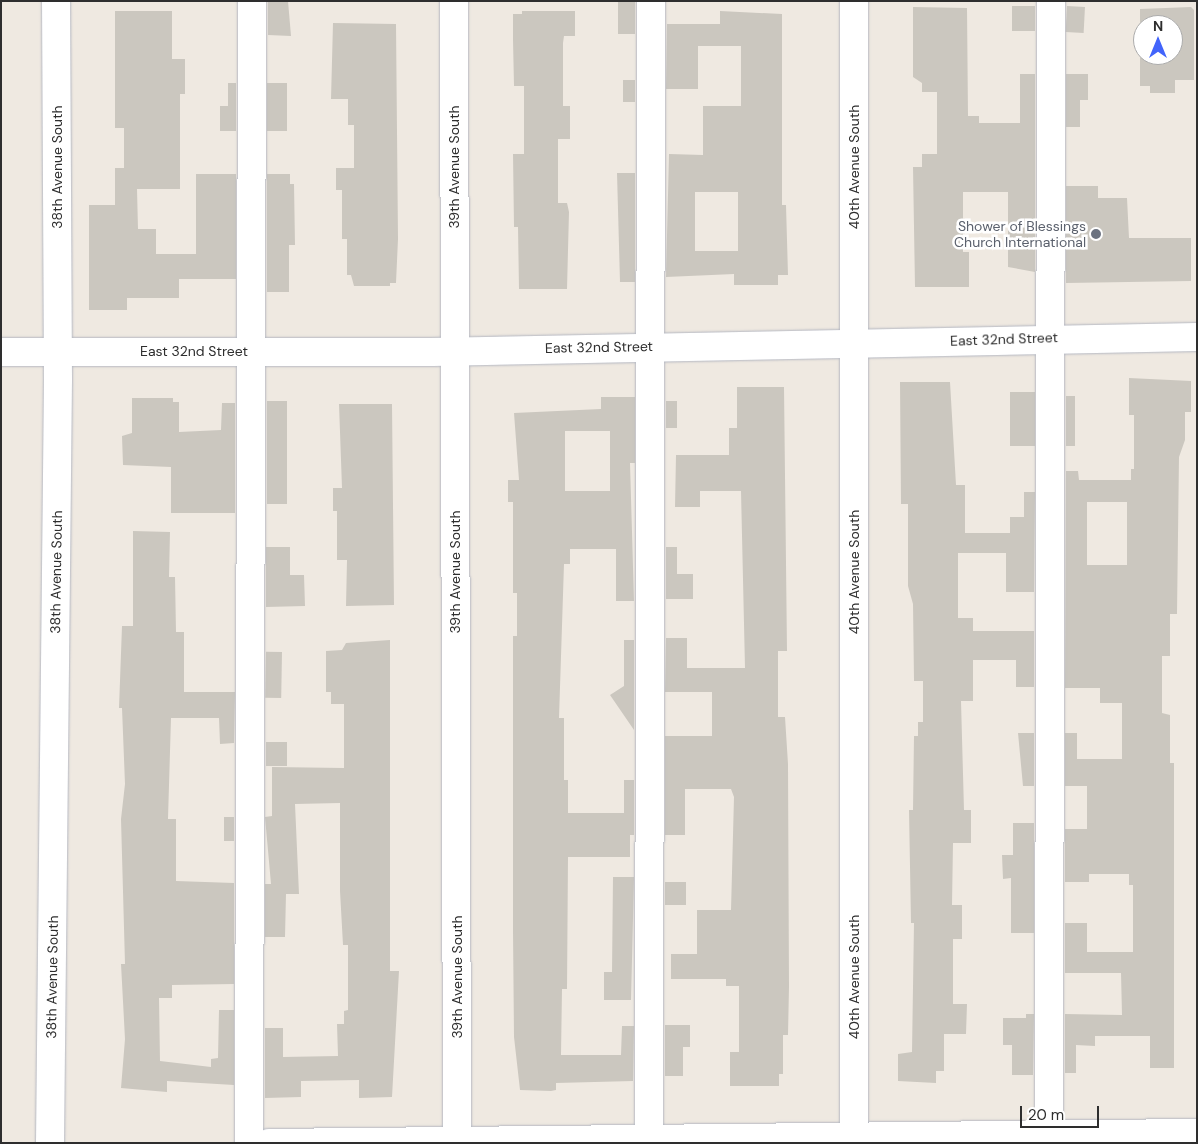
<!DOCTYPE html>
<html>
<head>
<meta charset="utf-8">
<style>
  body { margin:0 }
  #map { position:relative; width:1198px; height:1144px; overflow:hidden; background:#efe9e1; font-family:"DM Sans",sans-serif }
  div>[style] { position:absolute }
  .building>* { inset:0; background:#cbc7bf; transform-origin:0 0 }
  .roads { filter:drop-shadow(0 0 1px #b4b7c1) drop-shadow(0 0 1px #b4b7c1) }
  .minor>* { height:28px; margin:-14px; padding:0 14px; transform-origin:14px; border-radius:14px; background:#fff }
  .dots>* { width:14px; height:14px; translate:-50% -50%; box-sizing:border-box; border:2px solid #fff; border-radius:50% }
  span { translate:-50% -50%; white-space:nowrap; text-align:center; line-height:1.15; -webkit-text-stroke:5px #fff; paint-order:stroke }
  .street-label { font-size:14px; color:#2e2e2e }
  .worship-label { font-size:14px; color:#5b616d }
  .right { translate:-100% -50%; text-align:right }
  .frame { position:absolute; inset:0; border:2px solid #2e2e2e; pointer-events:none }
  .north { position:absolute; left:1133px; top:15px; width:50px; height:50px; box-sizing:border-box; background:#fff; border:1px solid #ababab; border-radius:50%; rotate:0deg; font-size:14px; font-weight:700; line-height:20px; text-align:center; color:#2e2e2e }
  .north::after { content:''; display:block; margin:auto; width:18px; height:22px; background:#4264fb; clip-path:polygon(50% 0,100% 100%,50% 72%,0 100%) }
  .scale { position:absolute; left:1020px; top:1106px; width:79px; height:22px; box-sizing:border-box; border:2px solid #2e2e2e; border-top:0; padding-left:6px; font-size:15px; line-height:18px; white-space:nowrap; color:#2e2e2e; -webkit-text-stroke:4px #fff; paint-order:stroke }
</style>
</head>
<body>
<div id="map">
  <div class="building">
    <div style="clip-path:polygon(268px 1px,288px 1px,291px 36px,268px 35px)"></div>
    <div style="left:618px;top:1px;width:17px;height:33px"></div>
    <div style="left:1012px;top:6px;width:23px;height:25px"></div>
    <div style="left:1067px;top:6px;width:18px;height:26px;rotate:3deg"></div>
    <div style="clip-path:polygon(913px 7px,967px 8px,968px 116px,979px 116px,979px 123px,1020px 123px,1020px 74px,1035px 74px,1035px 272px,1008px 267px,1008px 192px,963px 192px,963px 252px,969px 252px,969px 287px,915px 287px,913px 167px,922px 167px,922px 154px,937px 154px,937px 92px,922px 92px,922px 83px,913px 77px)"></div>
    <div style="clip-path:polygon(evenodd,1191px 7px,1194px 10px,1194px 80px,1175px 80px,1175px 93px,1150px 93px,1150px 86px,1140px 86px,1140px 9px,1191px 7px,1143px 25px,1173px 25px,1173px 55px,1143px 55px,1143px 25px)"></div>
    <div style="clip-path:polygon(115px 11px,172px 11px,172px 59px,185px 59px,185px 94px,180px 94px,180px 189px,137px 189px,138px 229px,156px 229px,156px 254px,196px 254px,196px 174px,236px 174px,236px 279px,179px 279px,179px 298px,127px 298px,127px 310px,89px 310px,89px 205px,115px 205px,115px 168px,124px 168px,124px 128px,115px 128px)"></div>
    <div style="clip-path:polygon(522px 11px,575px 11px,575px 36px,564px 36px,563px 43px,563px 106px,570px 106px,570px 139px,558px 139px,558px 203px,567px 203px,569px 212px,567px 289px,519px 289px,518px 227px,514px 227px,513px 154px,524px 154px,524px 86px,514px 86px,513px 40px,513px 14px,522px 14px)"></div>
    <div style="clip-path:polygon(evenodd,720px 11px,782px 14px,782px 205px,786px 205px,788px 275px,778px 275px,778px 285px,734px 285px,734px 274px,666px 277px,669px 154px,703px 155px,703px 106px,741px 106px,741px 46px,698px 46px,698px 89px,666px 89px,667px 24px,720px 24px,720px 11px,695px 192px,738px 192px,738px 251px,695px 251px,695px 192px)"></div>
    <div style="clip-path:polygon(333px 23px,396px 24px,398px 239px,396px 283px,390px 283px,390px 286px,354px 286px,351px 275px,347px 275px,347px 239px,342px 239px,342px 190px,336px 190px,336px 168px,354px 168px,354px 125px,348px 125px,348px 99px,331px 99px)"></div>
    <div style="clip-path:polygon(1066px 74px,1088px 74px,1088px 100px,1080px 100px,1080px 127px,1066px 127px)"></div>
    <div style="left:623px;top:80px;width:12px;height:22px"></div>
    <div style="clip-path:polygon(228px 83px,236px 83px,236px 131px,220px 131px,220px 106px,228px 106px)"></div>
    <div style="left:267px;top:83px;width:20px;height:48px"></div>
    <div style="clip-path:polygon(617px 173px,635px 173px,635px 282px,620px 282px)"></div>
    <div style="clip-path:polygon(267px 174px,290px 174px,290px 184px,294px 184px,295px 245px,289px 245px,289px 292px,267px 292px)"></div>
    <div style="clip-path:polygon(1066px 186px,1098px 186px,1098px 198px,1127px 198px,1129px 238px,1191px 238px,1191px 281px,1066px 283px)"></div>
    <div style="clip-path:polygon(evenodd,1129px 378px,1191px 381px,1191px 412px,1185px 412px,1185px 440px,1179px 457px,1177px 614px,1170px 614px,1170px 656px,1162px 656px,1162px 713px,1170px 715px,1170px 763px,1174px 763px,1174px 1068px,1150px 1068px,1150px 1036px,1095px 1036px,1095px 1046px,1076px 1045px,1076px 1073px,1065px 1073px,1065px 1014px,1122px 1015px,1121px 973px,1065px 973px,1065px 923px,1087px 923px,1087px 952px,1133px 952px,1133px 885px,1129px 885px,1129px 874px,1089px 874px,1089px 882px,1065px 882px,1065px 829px,1087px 829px,1087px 786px,1065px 786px,1065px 733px,1077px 733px,1077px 759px,1122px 759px,1122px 703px,1100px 703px,1100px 688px,1065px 688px,1066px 471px,1078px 471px,1079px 480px,1131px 480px,1131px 469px,1134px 469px,1134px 415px,1129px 415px,1129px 378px,1087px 502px,1127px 502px,1127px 565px,1087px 565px,1087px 502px)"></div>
    <div style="clip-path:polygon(900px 382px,950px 382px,956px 485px,965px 485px,965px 533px,1010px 533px,1010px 517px,1024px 517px,1024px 492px,1035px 492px,1034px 592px,1006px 592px,1006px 553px,958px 553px,958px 618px,973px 618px,973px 631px,1034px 631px,1034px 687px,1016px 687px,1016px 660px,973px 660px,973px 701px,961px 701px,964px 810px,971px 810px,971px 843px,953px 843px,952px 905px,962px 905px,962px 939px,953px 939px,953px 1004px,967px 1004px,966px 1034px,944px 1034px,944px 1071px,936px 1071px,936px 1083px,898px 1081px,898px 1054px,912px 1052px,914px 923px,911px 923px,909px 810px,913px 810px,914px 736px,918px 736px,918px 722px,923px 722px,923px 681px,914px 681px,913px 604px,908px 586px,908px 504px,901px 504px)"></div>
    <div style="clip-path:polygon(737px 387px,784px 387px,787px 651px,778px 651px,778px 717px,785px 717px,788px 764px,789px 987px,788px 1035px,783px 1035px,783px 1074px,779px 1074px,779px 1086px,730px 1086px,730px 1052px,739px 1052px,739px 986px,726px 986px,726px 979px,671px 979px,671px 954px,697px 954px,697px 910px,731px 910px,734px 797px,731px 789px,685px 789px,685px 835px,665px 835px,665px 736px,712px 736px,712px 692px,665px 692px,666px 638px,687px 638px,687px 668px,745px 668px,741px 491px,700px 491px,700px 507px,675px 507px,676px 455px,729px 455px,729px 428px,737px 428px)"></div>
    <div style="left:1010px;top:392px;width:25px;height:54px"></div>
    <div style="left:1066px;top:396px;width:9px;height:50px"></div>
    <div style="clip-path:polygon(evenodd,601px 397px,635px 397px,635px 463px,630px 463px,634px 601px,616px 601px,616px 549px,570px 549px,570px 564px,564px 564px,559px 718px,564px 718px,564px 780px,568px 780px,568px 813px,624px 813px,624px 780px,634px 780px,634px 835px,630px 835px,630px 857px,568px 857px,567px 989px,562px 989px,561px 1055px,621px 1055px,622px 1026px,634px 1026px,633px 1081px,556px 1083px,556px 1090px,551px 1091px,520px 1090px,514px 1037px,513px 931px,513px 636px,517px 636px,517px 593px,513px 593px,513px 502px,508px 502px,508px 480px,519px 480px,514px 413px,601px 409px,601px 397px,565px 431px,610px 431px,610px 491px,565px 491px,565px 431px)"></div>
    <div style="clip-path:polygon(132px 398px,173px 398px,173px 402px,179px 402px,179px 432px,221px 430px,222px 403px,235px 403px,235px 513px,171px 513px,171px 467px,123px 465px,122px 436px,132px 433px)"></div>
    <div style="left:267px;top:401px;width:20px;height:103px"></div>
    <div style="left:666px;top:401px;width:11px;height:27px"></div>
    <div style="clip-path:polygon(339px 404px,392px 404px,394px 605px,346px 606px,347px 560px,337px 560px,337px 511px,333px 511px,333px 488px,342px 488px)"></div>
    <div style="clip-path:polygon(133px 531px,170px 532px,169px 577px,175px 577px,176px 632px,184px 632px,184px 692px,235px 692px,234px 743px,220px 744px,219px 718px,171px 718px,168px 819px,176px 819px,176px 881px,234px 883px,234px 984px,172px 985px,172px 998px,159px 998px,160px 1061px,211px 1067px,211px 1059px,218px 1058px,219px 1010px,234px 1010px,234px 1085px,167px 1081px,167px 1092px,121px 1088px,125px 1039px,121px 964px,125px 964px,121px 819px,125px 784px,122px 708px,119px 708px,122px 626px,133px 626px)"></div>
    <div style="clip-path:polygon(266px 547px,290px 547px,290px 575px,304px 575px,305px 606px,266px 607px)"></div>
    <div style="clip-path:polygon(666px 547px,677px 547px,677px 574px,693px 574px,693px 599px,666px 599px)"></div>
    <div style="clip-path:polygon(390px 640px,390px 971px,399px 971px,392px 1097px,359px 1098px,359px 1080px,301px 1081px,301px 1097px,265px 1098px,265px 1028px,283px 1028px,283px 1057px,338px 1056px,337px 1024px,344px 1024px,344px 1011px,348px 1010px,348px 945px,343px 945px,340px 891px,340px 803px,295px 804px,299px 894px,286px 894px,285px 937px,265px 937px,265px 884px,271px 884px,265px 817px,272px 816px,272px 767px,344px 768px,344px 704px,331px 704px,331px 692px,326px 692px,326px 651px,342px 650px,346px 643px)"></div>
    <div style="clip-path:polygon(624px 640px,634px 640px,634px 730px,610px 695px,624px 686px)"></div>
    <div style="left:282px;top:652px;width:46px;height:16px;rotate:91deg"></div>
    <div style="clip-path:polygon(1018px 733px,1034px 733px,1034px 786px,1023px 786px)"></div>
    <div style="left:266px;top:742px;width:21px;height:24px"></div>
    <div style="left:224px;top:817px;width:10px;height:24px"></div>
    <div style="clip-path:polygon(1013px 823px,1034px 823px,1034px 933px,1011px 933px,1011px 878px,1003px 879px,1002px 855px,1013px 855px)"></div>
    <div style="clip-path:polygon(613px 877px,634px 877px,631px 1000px,604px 1000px,604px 972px,612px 972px)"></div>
    <div style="left:665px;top:882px;width:21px;height:23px"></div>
    <div style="clip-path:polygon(1026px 1014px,1034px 1014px,1033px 1075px,1012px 1075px,1012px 1045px,1003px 1045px,1003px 1018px,1026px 1018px)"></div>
    <div style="clip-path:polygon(665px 1025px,690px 1025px,690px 1047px,683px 1047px,683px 1076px,665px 1076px)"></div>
  </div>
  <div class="roads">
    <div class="minor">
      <div style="left:454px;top:1px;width:1142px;rotate:89.85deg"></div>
      <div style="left:854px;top:1px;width:1142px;rotate:90deg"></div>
      <div style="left:1px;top:352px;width:431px"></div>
      <div style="left:432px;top:352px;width:765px;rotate:-1.12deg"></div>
      <div style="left:50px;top:1143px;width:764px;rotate:-89.4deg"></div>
      <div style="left:58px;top:379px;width:378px;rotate:-90.3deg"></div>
      <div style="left:249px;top:1143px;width:1142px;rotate:-89.85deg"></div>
      <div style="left:269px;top:1143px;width:928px;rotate:-0.62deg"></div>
      <div style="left:649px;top:1143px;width:1142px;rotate:-89.9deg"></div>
      <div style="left:1049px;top:1143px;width:1142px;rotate:-89.9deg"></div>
    </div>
  </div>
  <div class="dots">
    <div style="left:1096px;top:234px;background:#6b7280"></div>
  </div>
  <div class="street-label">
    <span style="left:57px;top:167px;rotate:-90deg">38th Avenue South</span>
    <span style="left:454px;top:167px;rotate:-90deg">39th Avenue South</span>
    <span style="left:854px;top:167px;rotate:-90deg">40th Avenue South</span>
    <span style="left:1004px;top:339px;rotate:-2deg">East 32nd Street</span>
    <span style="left:599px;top:347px;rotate:-1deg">East 32nd Street</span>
    <span style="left:194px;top:351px">East 32nd Street</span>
    <span style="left:56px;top:572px;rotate:-89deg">38th Avenue South</span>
    <span style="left:455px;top:572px;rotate:-90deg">39th Avenue South</span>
    <span style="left:854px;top:572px;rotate:-90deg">40th Avenue South</span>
    <span style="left:52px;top:977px;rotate:-89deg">38th Avenue South</span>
    <span style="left:457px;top:977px;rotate:-90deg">39th Avenue South</span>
    <span style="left:854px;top:977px;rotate:-90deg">40th Avenue South</span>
  </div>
  <div class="worship-label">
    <span class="right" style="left:1086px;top:234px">Shower of Blessings<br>Church International</span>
  </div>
  <div class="frame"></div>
  <div class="north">N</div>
  <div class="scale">20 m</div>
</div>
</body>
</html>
